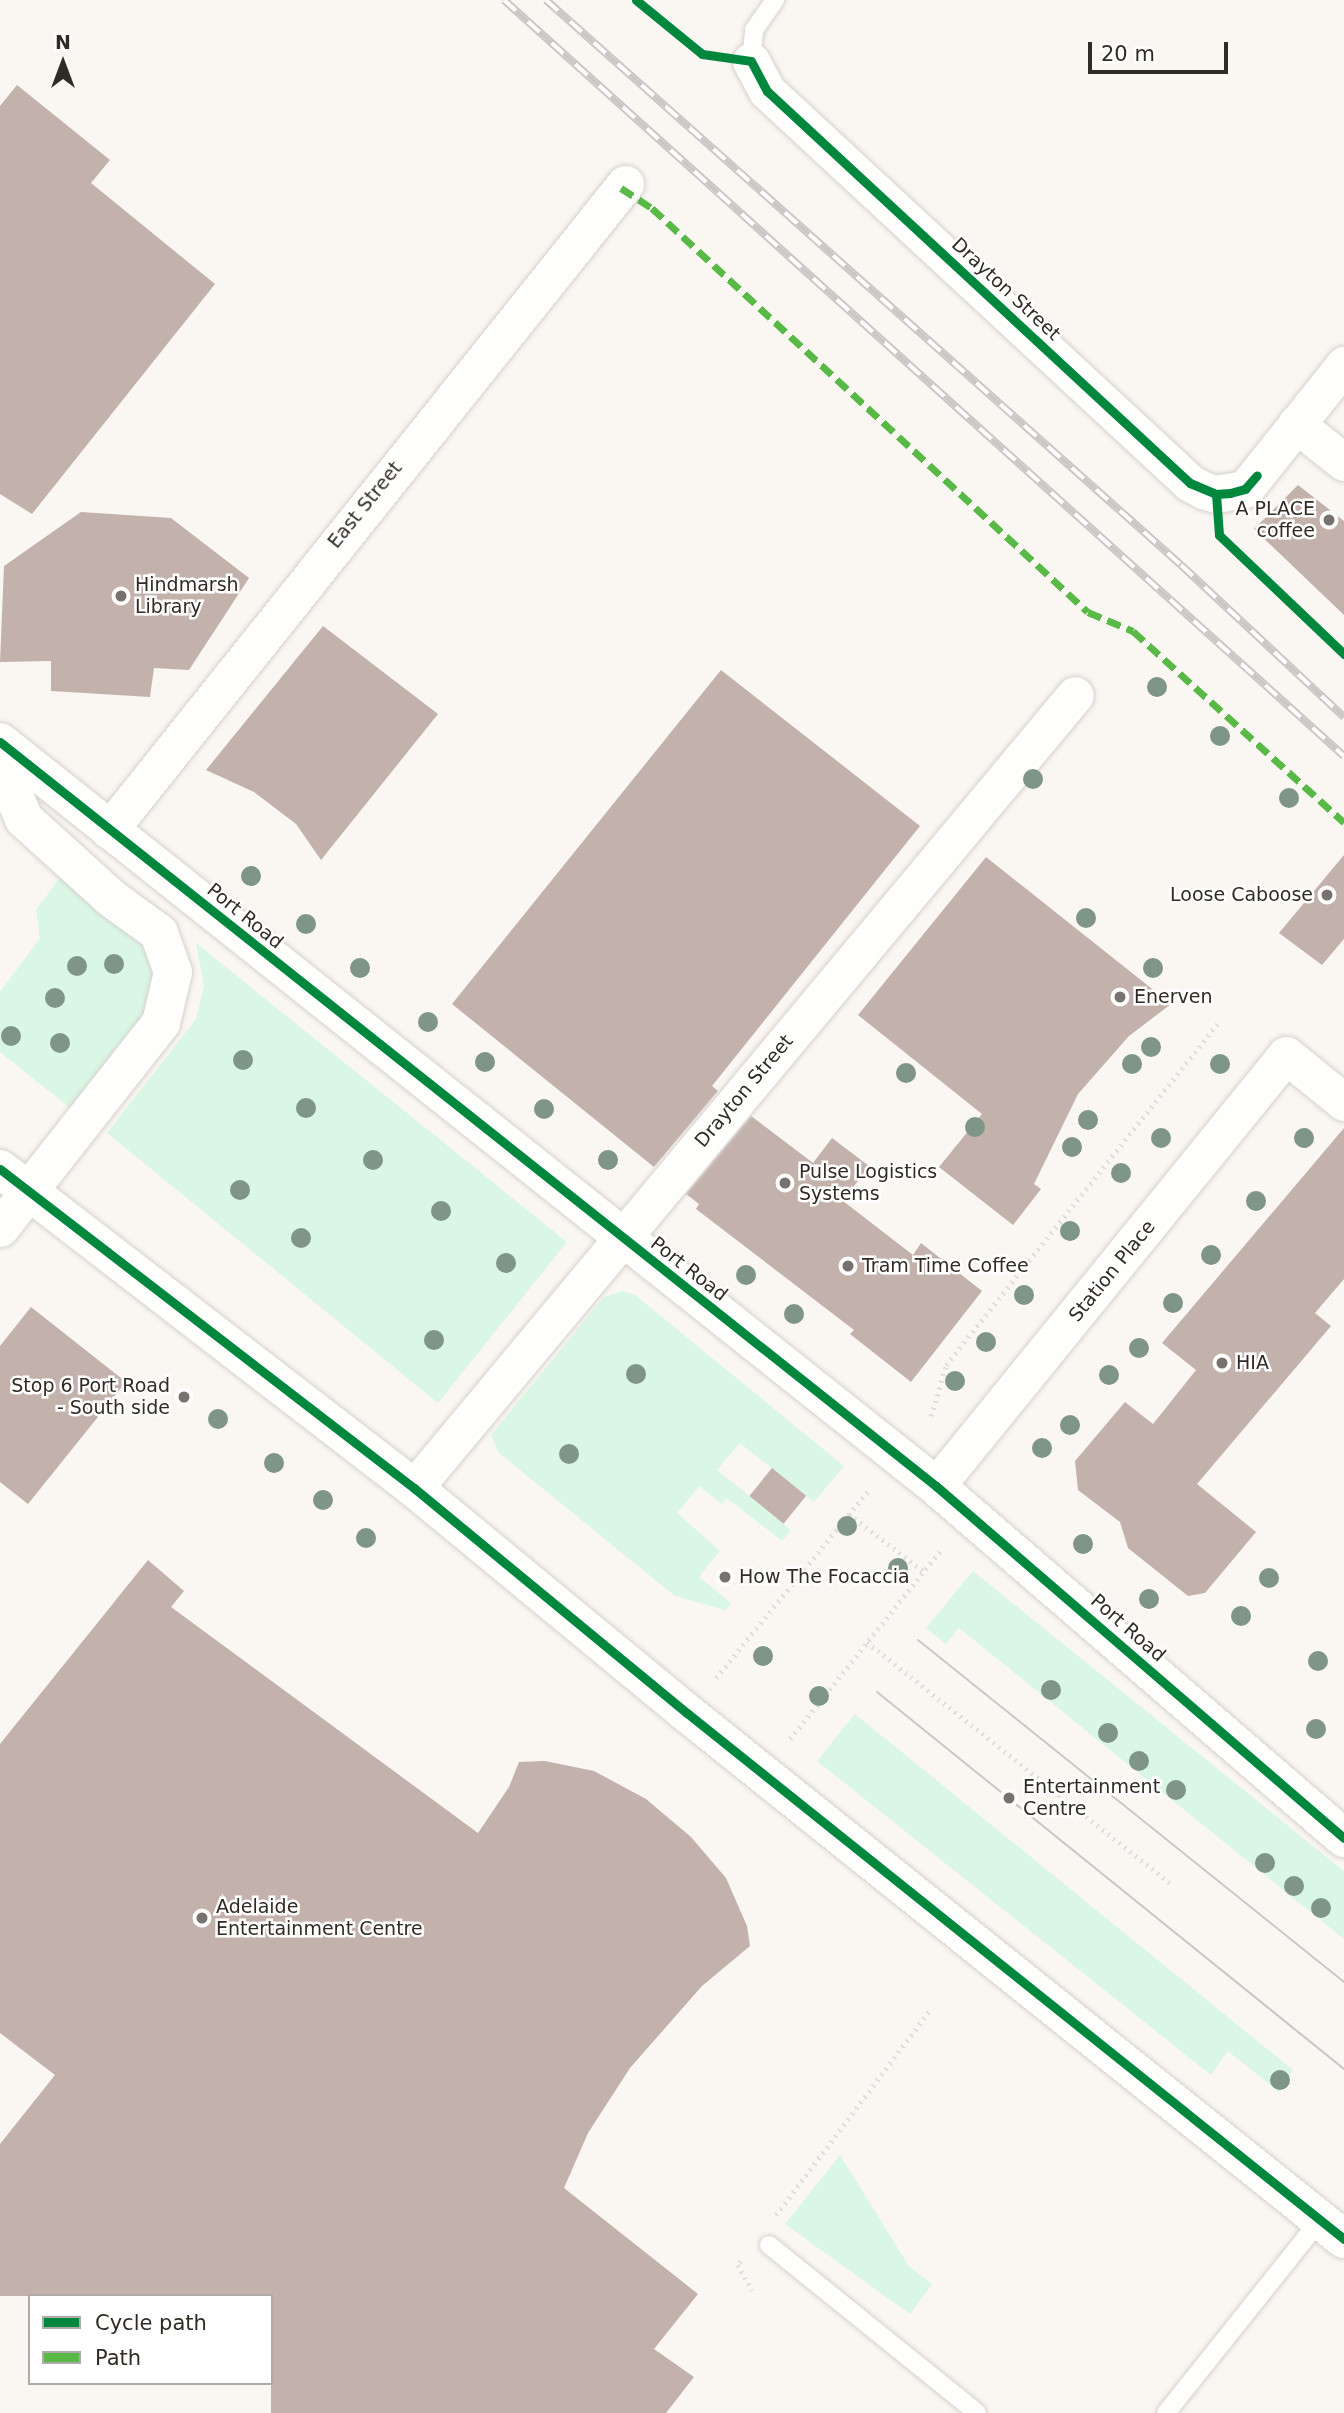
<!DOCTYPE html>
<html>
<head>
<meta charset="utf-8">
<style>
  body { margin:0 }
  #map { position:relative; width:1344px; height:2413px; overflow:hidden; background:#faf6f2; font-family:"DejaVu Sans",sans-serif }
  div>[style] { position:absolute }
  .green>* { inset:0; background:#daf7e5 }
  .building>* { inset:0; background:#c3b1ac; transform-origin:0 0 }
  .path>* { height:4.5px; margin-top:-2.25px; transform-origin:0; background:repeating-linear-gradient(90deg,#dfdddd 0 2px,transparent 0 7px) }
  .roads { filter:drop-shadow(0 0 2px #d6d1cc) drop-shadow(0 0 2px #d6d1cc) }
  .lane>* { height:18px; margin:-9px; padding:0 9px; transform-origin:9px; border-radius:9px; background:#fefefd }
  .street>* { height:37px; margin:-18.5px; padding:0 18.5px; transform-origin:18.5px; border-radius:18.5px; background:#fefefd }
  .highway>* { height:38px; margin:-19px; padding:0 19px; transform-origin:19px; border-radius:19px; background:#fefefd }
  .tram>* { height:2px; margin:-1px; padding:0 1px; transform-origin:1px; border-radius:1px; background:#cac8c7 }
  .rail>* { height:8px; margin-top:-4px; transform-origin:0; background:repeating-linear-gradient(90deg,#fff 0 16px,#cac8c7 0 32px); box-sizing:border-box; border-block:2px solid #cac8c7 }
  .quiet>* { height:7px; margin-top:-3.5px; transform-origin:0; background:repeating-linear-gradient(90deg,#58b947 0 14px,transparent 0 21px) }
  .cycleway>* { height:9px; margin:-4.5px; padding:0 4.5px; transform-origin:4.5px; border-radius:4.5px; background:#00873e }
  .trees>* { width:20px; height:20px; margin:-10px; border-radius:50%; background:#7f9588 }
  .dots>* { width:19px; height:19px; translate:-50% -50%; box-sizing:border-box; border:4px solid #fff; border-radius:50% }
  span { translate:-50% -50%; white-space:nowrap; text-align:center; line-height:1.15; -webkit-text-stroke:5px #fff; paint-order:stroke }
  .street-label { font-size:19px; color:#312b25 }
  .poi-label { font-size:19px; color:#312b25 }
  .right { translate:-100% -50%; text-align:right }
  .left { translate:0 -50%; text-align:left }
  .legend { position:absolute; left:28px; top:2294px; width:245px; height:91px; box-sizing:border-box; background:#fff; border:2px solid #adaaa8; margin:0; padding:9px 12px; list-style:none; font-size:21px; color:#312b25 }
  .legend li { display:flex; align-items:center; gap:14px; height:35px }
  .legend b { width:35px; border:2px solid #adaaa8 }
  .north { position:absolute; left:28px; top:28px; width:70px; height:70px; -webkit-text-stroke:5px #fff; paint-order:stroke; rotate:0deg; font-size:19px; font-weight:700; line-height:28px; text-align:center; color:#312b25 }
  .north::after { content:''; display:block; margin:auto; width:24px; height:32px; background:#312b25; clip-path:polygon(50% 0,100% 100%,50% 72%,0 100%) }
  .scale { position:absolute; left:1088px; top:42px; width:140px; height:32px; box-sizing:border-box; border:4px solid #312b25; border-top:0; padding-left:9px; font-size:21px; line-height:24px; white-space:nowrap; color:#312b25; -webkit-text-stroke:5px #fff; paint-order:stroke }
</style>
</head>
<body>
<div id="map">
  <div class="green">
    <div style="clip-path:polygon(61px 876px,136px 935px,152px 959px,157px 979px,150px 1013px,74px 1111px,0 1052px,0 992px,40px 938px,36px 910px)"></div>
    <div style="clip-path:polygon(196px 943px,567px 1242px,438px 1403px,107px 1133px,196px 1019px,204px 986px)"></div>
    <div style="clip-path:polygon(622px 1291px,635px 1295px,844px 1466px,814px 1502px,740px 1443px,717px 1470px,791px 1530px,782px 1541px,727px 1498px,722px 1504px,699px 1486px,677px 1513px,720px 1551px,699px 1577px,731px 1603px,725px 1610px,675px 1596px,499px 1453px,491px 1435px,604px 1297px)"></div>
    <div style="clip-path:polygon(973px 1571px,1344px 1871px,1344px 1939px,959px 1628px,946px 1644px,926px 1628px)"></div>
    <div style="clip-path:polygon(855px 1714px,1293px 2070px,1279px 2092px,1228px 2051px,1211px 2075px,817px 1761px)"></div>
    <div style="clip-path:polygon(840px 2155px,909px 2266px,932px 2284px,910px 2314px,785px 2224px)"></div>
  </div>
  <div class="building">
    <div style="clip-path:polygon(17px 85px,110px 160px,91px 183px,215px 284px,32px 514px,0 494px,0 106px)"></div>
    <div style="clip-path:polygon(1298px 485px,1344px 521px,1344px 615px,1254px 529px)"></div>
    <div style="clip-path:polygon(81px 512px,171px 518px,249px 578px,189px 670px,154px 668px,150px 697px,51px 691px,51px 661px,0 662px,4px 566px)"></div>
    <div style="clip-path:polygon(323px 626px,438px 714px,321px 860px,296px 824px,254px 792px,206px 770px)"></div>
    <div style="clip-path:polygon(721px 670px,920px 826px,712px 1086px,718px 1091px,654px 1167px,452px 1004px)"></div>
    <div style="clip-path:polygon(1344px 855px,1344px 939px,1322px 965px,1279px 933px)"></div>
    <div style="clip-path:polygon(986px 857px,1171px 1004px,1129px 1036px,1078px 1094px,1034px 1184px,1041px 1189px,1013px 1225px,939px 1167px,982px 1114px,858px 1015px)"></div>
    <div style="clip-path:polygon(751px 1116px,813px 1163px,832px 1138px,869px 1166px,843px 1201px,913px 1255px,921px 1243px,982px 1291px,911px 1382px,850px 1334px,854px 1330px,696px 1209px,699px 1204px,686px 1194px)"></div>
    <div style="clip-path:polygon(1344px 1128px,1344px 1279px,1315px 1313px,1331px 1326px,1197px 1484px,1256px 1532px,1205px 1593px,1188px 1596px,1128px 1548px,1120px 1522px,1078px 1490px,1075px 1461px,1125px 1402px,1153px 1424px,1196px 1370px,1162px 1343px)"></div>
    <div style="clip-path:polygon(31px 1307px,126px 1382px,28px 1504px,0 1482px,0 1346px)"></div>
    <div style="left:772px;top:1468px;width:44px;height:36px;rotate:39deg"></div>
    <div style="clip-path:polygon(148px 1560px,184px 1591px,171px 1607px,478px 1833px,509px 1787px,519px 1762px,545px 1761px,594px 1771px,646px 1799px,691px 1837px,726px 1878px,747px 1926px,750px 1946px,702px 1986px,630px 2068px,588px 2133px,564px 2188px,698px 2294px,654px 2349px,694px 2377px,666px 2413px,271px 2413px,271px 2296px,0 2296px,0 2144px,55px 2075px,0 2033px,0 1744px)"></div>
  </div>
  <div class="path">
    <div style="left:931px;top:1416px;width:53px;rotate:-73.6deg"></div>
    <div style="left:946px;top:1365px;width:436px;rotate:-51.5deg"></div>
    <div style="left:849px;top:1514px;width:93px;rotate:37.6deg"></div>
    <div style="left:867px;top:1642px;width:387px;rotate:38.5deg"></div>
    <div style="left:716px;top:1678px;width:242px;rotate:-50.9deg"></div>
    <div style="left:790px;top:1739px;width:242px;rotate:-51.4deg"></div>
    <div style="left:776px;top:2215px;width:255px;rotate:-53.1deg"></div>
    <div style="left:741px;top:2261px;width:5px;rotate:127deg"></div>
    <div style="left:738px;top:2265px;width:29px;rotate:61deg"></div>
  </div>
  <div class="roads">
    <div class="lane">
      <div style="left:751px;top:61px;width:31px;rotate:-84deg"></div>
      <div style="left:754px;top:30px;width:37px;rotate:-55deg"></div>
      <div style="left:769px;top:2245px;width:267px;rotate:38.9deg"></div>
      <div style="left:1166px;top:2413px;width:247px;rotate:-51.4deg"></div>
    </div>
    <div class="street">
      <div style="left:751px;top:61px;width:34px;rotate:62deg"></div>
      <div style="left:767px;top:91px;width:577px;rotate:42.82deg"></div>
      <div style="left:1190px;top:483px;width:15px;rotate:28deg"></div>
      <div style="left:1203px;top:490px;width:14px;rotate:17deg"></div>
      <div style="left:1216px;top:494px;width:29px;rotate:-10deg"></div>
      <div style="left:1245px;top:489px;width:159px;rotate:-51.4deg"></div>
      <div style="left:1296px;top:424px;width:61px;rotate:38.4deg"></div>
      <div style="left:109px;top:830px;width:827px;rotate:-51.38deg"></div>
      <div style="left:0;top:1228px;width:46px;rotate:-52.1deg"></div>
      <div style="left:936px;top:1486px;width:555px;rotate:-50.92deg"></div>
      <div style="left:1286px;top:1055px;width:75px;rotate:39deg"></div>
      <div style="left:414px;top:1488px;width:1032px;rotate:-50.19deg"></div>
    </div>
    <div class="highway">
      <div style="left:0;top:742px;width:1196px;rotate:38.48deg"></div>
      <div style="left:936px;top:1486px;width:539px;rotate:40.79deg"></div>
      <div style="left:0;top:762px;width:62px;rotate:67.2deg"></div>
      <div style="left:24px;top:819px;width:118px;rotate:42.2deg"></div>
      <div style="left:111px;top:898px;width:59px;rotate:36.1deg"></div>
      <div style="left:159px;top:933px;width:41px;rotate:70.3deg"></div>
      <div style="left:173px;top:972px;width:52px;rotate:103.2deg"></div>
      <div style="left:161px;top:1023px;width:215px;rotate:128.2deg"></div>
      <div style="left:0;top:1169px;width:523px;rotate:37.62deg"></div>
      <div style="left:414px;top:1488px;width:354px;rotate:39.5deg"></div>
      <div style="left:687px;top:1713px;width:842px;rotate:38.68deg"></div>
    </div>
  </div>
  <div class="tram">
    <div style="left:918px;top:1640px;width:546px;rotate:38.76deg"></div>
    <div style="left:877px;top:1692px;width:600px;rotate:38.91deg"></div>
  </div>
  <div class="rail">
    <div style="left:504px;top:0;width:1130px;rotate:41.99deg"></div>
    <div style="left:546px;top:0;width:850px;rotate:41.66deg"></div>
    <div style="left:1181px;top:565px;width:223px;rotate:43deg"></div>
  </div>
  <div class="quiet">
    <div style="left:621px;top:188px;width:37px;rotate:33deg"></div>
    <div style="left:652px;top:208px;width:594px;rotate:42.82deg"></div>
    <div style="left:1088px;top:612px;width:49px;rotate:22.9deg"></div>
    <div style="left:1133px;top:631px;width:285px;rotate:42.2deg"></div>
  </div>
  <div class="cycleway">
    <div style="left:636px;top:0;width:85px;rotate:39.3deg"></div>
    <div style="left:702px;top:54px;width:49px;rotate:8.1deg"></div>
    <div style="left:751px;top:61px;width:34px;rotate:62deg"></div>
    <div style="left:767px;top:91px;width:577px;rotate:42.82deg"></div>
    <div style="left:1190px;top:483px;width:28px;rotate:23deg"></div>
    <div style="left:1216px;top:494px;width:14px;rotate:-4deg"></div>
    <div style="left:1230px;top:493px;width:16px;rotate:-15deg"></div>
    <div style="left:1245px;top:489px;width:18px;rotate:-49deg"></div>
    <div style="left:1216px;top:494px;width:41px;rotate:85.8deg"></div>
    <div style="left:1219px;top:535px;width:173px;rotate:43.6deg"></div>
    <div style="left:0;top:742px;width:1196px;rotate:38.48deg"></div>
    <div style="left:936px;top:1486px;width:539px;rotate:40.79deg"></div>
    <div style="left:0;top:1169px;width:523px;rotate:37.62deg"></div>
    <div style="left:414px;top:1488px;width:354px;rotate:39.5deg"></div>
    <div style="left:687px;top:1713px;width:842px;rotate:38.68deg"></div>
  </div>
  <div class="trees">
    <div style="left:1157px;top:687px"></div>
    <div style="left:1220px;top:736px"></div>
    <div style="left:1033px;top:779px"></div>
    <div style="left:1289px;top:798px"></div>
    <div style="left:251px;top:876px"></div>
    <div style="left:1086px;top:918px"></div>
    <div style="left:306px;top:924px"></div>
    <div style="left:114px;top:964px"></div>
    <div style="left:77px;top:966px"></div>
    <div style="left:360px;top:968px"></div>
    <div style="left:1153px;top:968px"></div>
    <div style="left:55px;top:998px"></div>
    <div style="left:428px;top:1022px"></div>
    <div style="left:11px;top:1036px"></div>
    <div style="left:60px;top:1043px"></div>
    <div style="left:1151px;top:1047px"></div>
    <div style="left:243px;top:1060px"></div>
    <div style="left:485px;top:1062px"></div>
    <div style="left:1132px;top:1064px"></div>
    <div style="left:1220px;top:1064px"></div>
    <div style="left:906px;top:1073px"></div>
    <div style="left:306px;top:1108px"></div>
    <div style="left:544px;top:1109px"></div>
    <div style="left:1088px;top:1120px"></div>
    <div style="left:975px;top:1127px"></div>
    <div style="left:1161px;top:1138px"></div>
    <div style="left:1304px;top:1138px"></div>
    <div style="left:1072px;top:1147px"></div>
    <div style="left:373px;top:1160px"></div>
    <div style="left:608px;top:1160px"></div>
    <div style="left:1121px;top:1173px"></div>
    <div style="left:240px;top:1190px"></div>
    <div style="left:1256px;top:1201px"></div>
    <div style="left:441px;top:1211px"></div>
    <div style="left:1070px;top:1231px"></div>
    <div style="left:301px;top:1238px"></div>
    <div style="left:1211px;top:1255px"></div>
    <div style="left:506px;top:1263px"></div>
    <div style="left:746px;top:1275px"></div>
    <div style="left:1024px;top:1295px"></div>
    <div style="left:1173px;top:1303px"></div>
    <div style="left:794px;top:1314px"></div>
    <div style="left:434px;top:1340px"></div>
    <div style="left:986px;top:1342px"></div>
    <div style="left:1139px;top:1348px"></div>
    <div style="left:636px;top:1374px"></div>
    <div style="left:1109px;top:1375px"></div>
    <div style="left:955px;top:1381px"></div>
    <div style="left:218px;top:1419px"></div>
    <div style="left:1070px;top:1425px"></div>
    <div style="left:1042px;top:1448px"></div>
    <div style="left:569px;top:1454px"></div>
    <div style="left:274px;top:1463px"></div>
    <div style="left:323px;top:1500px"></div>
    <div style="left:847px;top:1526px"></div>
    <div style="left:366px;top:1538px"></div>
    <div style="left:1083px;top:1544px"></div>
    <div style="left:898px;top:1568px"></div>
    <div style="left:1269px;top:1578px"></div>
    <div style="left:1149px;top:1599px"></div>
    <div style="left:1241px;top:1616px"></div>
    <div style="left:763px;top:1656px"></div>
    <div style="left:1318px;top:1661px"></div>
    <div style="left:1051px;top:1690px"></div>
    <div style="left:819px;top:1696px"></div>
    <div style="left:1316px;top:1729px"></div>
    <div style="left:1108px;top:1733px"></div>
    <div style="left:1139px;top:1761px"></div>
    <div style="left:1176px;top:1790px"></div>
    <div style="left:1265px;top:1863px"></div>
    <div style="left:1294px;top:1886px"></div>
    <div style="left:1321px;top:1908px"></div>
    <div style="left:1280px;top:2080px"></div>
  </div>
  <div class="dots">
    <div style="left:1329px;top:520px;background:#77726d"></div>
    <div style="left:121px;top:596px;background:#77726d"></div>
    <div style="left:1327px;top:895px;background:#77726d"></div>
    <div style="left:1120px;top:997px;background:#77726d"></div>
    <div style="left:785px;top:1183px;background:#77726d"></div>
    <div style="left:848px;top:1266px;background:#77726d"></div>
    <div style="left:1222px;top:1363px;background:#77726d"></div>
    <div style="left:184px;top:1397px;background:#77726d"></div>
    <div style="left:725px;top:1577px;background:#77726d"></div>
    <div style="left:1009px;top:1798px;background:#77726d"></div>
    <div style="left:202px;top:1918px;background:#77726d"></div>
  </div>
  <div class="street-label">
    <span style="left:1006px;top:289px;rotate:43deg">Drayton Street</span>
    <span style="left:365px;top:505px;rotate:-51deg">East Street</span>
    <span style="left:245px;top:916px;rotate:39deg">Port Road</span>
    <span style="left:744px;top:1091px;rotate:-50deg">Drayton Street</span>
    <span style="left:689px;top:1269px;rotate:38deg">Port Road</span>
    <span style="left:1112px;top:1271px;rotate:-51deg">Station Place</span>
    <span style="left:1128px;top:1628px;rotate:41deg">Port Road</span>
  </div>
  <div class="poi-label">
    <span class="right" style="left:1315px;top:520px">A PLACE<br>coffee</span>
    <span class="left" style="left:135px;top:596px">Hindmarsh<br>Library</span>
    <span class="right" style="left:1313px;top:895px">Loose Caboose</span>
    <span class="left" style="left:1134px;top:997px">Enerven</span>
    <span class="left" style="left:799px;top:1183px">Pulse Logistics<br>Systems</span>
    <span class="left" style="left:862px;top:1266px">Tram Time Coffee</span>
    <span class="left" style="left:1236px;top:1363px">HIA</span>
    <span class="right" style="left:170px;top:1397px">Stop 6 Port Road<br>- South side</span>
    <span class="left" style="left:739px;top:1577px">How The Focaccia</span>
    <span class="left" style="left:1023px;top:1798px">Entertainment<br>Centre</span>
    <span class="left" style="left:216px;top:1918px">Adelaide<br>Entertainment Centre</span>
  </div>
  <ul class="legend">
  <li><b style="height:9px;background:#00873e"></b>Cycle path</li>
  <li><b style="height:9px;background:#58b947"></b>Path</li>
  </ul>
  <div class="north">N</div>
  <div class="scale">20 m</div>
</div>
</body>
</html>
